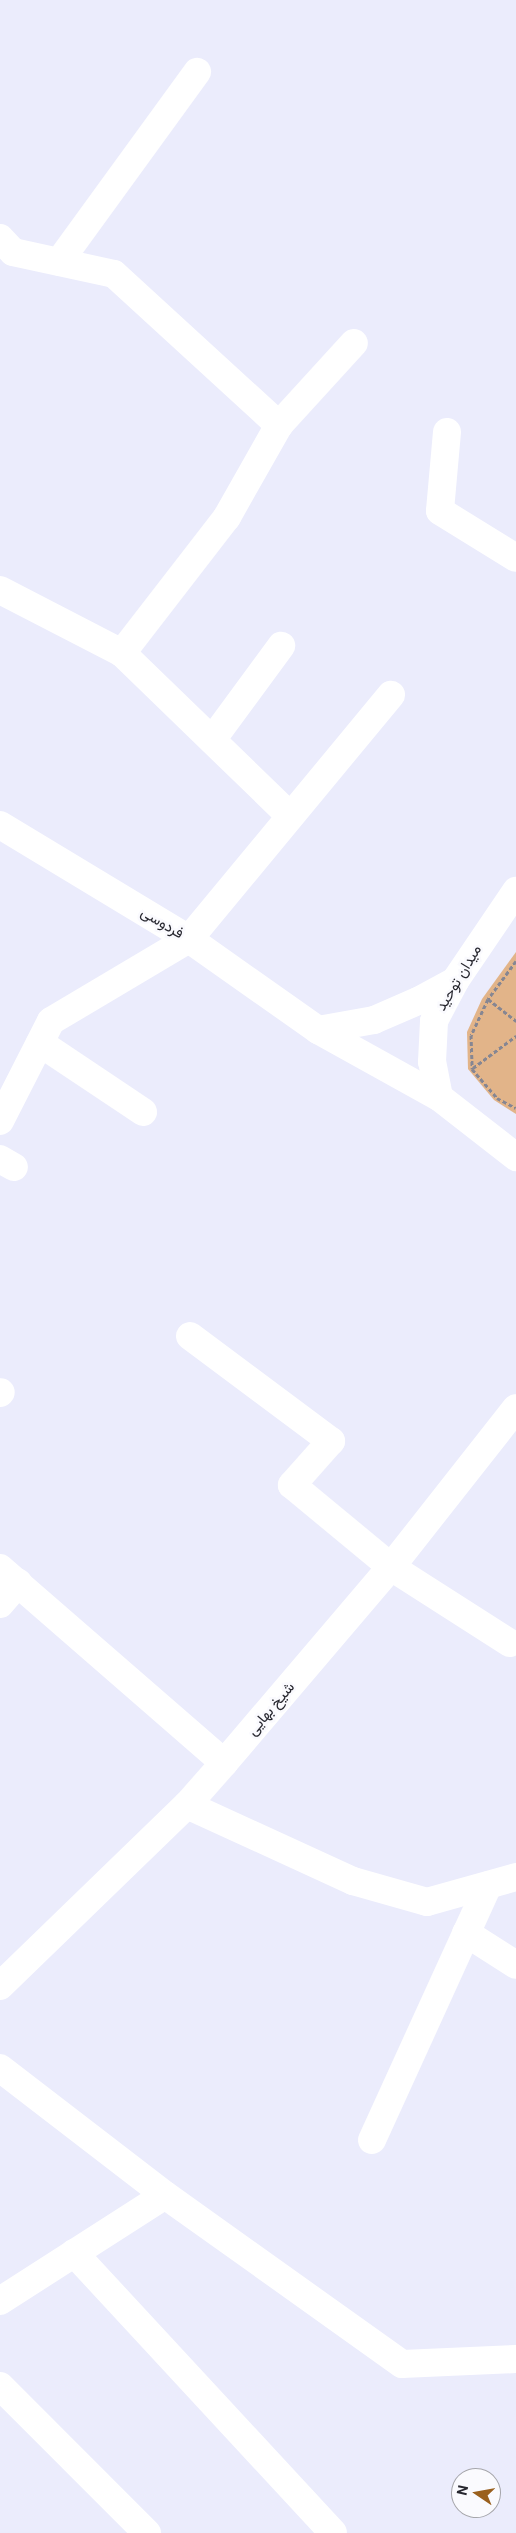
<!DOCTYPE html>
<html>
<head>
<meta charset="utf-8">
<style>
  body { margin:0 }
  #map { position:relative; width:516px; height:2533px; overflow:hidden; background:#ebecfc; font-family:Roboto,Vazirmatn,sans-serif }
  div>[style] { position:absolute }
  .green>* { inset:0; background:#e2b489 }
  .path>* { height:3px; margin-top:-1.5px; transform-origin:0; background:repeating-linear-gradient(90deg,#868692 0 4px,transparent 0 6.5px) }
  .minor>* { height:28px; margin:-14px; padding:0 14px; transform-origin:14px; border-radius:14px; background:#fff }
  .tertiary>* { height:28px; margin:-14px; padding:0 14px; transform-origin:14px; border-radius:14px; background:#fff }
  span { translate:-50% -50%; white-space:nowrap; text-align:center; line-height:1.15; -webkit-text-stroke:5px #fafafe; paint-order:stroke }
  .street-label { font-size:15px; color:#27272f }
  .north { position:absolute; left:451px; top:2468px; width:50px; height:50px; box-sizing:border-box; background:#fafafe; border:1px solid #a6a6ab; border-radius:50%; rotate:282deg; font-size:14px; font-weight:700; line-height:20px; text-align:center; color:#27272f }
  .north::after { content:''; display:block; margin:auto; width:18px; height:22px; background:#9a601e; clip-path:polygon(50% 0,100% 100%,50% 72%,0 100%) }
</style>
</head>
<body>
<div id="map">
  <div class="green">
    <div style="clip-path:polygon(516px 952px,516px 1114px,494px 1100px,468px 1069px,467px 1032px,482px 999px)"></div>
  </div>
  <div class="path">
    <div style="left:516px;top:961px;width:47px;rotate:126.4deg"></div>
    <div style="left:488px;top:999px;width:40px;rotate:115deg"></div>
    <div style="left:471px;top:1035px;width:34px;rotate:88deg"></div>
    <div style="left:472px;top:1069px;width:38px;rotate:49deg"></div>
    <div style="left:497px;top:1098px;width:21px;rotate:28deg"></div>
    <div style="left:488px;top:999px;width:36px;rotate:38deg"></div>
    <div style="left:473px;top:1068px;width:54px;rotate:-36.7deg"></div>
  </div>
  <div class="minor">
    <div style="left:0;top:238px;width:19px;rotate:47deg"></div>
    <div style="left:13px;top:252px;width:103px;rotate:12.3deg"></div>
    <div style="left:114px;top:274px;width:224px;rotate:42.5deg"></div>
    <div style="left:279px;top:425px;width:106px;rotate:119.5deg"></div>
    <div style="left:227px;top:517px;width:172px;rotate:127.7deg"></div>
    <div style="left:59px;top:262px;width:235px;rotate:-54deg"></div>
    <div style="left:279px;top:425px;width:111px;rotate:-47.6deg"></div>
    <div style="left:447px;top:432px;width:79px;rotate:95.1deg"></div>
    <div style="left:440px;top:511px;width:89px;rotate:31.7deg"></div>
    <div style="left:0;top:590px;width:137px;rotate:27.3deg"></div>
    <div style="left:122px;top:653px;width:234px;rotate:44.1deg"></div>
    <div style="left:212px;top:740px;width:117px;rotate:-53.7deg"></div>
    <div style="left:40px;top:1043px;width:124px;rotate:33.8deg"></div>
    <div style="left:0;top:1121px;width:112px;rotate:-63deg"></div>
    <div style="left:51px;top:1021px;width:161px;rotate:-30.7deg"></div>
    <div style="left:189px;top:939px;width:317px;rotate:-50.4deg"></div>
    <div style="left:0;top:1159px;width:16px;rotate:30deg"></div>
    <div style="left:190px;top:1336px;width:176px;rotate:36.7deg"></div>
    <div style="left:331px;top:1441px;width:59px;rotate:131.6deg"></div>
    <div style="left:292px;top:1485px;width:129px;rotate:39.6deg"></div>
    <div style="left:391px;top:1567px;width:141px;rotate:32.6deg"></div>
    <div style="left:0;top:1393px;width:1px;rotate:-45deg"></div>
    <div style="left:0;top:1568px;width:297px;rotate:41deg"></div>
    <div style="left:0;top:1604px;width:28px;rotate:-49deg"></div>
    <div style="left:187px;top:1805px;width:183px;rotate:24.6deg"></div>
    <div style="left:353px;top:1881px;width:77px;rotate:15.8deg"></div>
    <div style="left:427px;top:1902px;width:92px;rotate:-15.7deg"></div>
    <div style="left:466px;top:1933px;width:59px;rotate:32.6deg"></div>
    <div style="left:0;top:2068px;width:208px;rotate:37.6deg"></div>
    <div style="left:165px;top:2195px;width:291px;rotate:35.5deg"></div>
    <div style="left:402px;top:2364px;width:114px;rotate:-2.5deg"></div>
    <div style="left:372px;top:2140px;width:280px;rotate:-65.5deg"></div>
    <div style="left:74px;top:2253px;width:381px;rotate:47.2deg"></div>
    <div style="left:0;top:2301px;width:196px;rotate:-32.7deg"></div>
    <div style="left:0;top:2386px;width:208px;rotate:45deg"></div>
  </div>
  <div class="tertiary">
    <div style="left:0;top:825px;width:221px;rotate:31.1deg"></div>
    <div style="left:189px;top:939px;width:158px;rotate:35.2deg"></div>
    <div style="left:318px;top:1030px;width:138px;rotate:29deg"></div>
    <div style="left:439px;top:1097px;width:98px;rotate:37.9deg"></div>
    <div style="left:318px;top:1030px;width:57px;rotate:-10.1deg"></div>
    <div style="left:374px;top:1020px;width:48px;rotate:-23.4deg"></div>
    <div style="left:418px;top:1001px;width:42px;rotate:-28.4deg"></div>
    <div style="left:439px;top:1097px;width:36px;rotate:-101deg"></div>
    <div style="left:432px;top:1062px;width:41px;rotate:-87.2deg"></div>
    <div style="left:434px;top:1021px;width:45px;rotate:-62.3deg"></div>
    <div style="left:455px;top:981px;width:109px;rotate:-55.9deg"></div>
    <div style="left:0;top:1986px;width:260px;rotate:-44.1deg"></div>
    <div style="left:187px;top:1805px;width:56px;rotate:-48.6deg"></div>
    <div style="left:224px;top:1763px;width:257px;rotate:-49.6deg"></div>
    <div style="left:391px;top:1567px;width:202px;rotate:-51.8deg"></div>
  </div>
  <div class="street-label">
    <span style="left:162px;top:923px;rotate:31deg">فردوسی</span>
    <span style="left:459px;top:978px;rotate:-59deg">میدان توحید</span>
    <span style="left:271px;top:1709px;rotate:-50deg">شیخ بهایی</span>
  </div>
  <div class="north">N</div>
</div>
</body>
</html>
